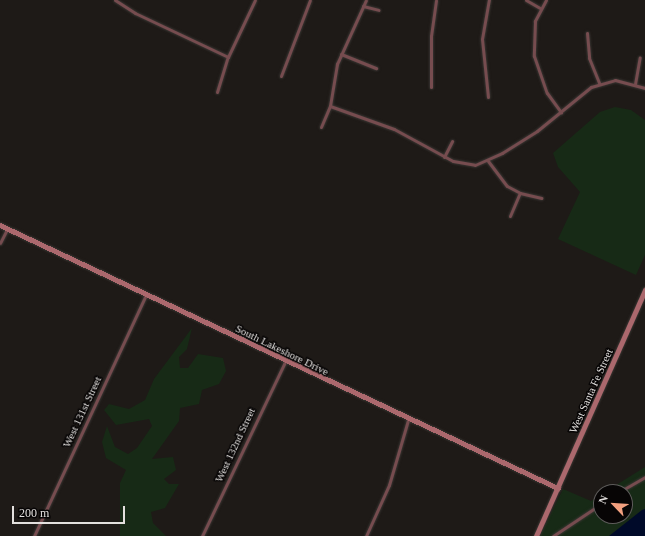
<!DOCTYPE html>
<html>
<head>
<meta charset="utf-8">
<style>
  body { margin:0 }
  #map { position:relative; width:645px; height:536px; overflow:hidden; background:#1e1a17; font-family:"Times New Roman",serif }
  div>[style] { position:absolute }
  .green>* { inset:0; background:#172a16 }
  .water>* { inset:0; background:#000a29 }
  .roads { filter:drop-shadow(0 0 1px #3a3633) drop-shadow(0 0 1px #3a3633) }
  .street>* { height:3px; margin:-1.5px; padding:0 1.5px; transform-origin:1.5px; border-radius:1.5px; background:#764c4f }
  .secondary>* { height:4.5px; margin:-2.25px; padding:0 2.25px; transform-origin:2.25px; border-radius:2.25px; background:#ab686d }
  span { translate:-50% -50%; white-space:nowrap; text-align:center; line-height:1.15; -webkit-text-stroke:3px #070505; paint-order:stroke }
  .street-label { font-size:11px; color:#e3e0de }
  .north { position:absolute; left:593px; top:484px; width:40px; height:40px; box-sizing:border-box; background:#070505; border:1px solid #5f5d5c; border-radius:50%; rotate:295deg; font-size:11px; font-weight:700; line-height:16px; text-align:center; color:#e3e0de }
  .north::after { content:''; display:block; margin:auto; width:14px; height:18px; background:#f2a07f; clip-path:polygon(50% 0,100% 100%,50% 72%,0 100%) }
  .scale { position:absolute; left:12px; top:506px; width:113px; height:18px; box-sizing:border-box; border:2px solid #e3e0de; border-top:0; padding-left:5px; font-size:12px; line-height:14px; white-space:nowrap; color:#e3e0de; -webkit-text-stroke:3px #070505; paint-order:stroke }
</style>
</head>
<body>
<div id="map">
  <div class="green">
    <div style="clip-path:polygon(615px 107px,631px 110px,645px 120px,645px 255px,636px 275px,558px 239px,580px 192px,558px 167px,553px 153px,600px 112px)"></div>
    <div style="clip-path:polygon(192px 328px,187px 349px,179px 357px,180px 368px,188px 368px,198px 354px,223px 358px,226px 371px,219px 384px,202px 390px,199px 404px,180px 408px,179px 421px,152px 459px,173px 457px,176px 470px,164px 479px,169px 484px,179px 484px,165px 508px,151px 512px,153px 523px,166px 536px,120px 536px,120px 483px,126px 470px,106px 458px,102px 442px,107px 426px,115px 447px,128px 454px,137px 448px,152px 426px,149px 419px,116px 425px,104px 410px,109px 404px,129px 409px,145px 400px,154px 379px)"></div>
    <div style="clip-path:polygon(645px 467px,645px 536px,540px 536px,563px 489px,591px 501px,601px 495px,601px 516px,625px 516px,625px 492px,605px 492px)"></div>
  </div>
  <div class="water">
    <div style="clip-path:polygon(645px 509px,645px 536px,609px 536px,642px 510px)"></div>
  </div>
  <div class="roads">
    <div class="street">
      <div style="left:115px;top:0;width:24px;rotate:33deg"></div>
      <div style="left:135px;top:13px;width:103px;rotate:25.3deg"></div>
      <div style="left:526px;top:0;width:16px;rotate:30deg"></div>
      <div style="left:546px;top:0;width:24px;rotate:118deg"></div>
      <div style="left:535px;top:21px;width:35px;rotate:92deg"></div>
      <div style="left:534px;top:56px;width:39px;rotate:71deg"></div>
      <div style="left:547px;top:93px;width:24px;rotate:54deg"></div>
      <div style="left:363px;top:6px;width:16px;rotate:14deg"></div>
      <div style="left:587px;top:33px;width:25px;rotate:85deg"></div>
      <div style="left:589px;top:58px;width:27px;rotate:68deg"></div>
      <div style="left:341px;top:54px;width:38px;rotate:22deg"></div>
      <div style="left:281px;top:76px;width:81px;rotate:-69.1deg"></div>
      <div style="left:635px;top:84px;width:27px;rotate:-80deg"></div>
      <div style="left:431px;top:87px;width:51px;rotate:-90deg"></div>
      <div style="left:431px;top:36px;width:36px;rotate:-82deg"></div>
      <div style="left:217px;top:92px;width:37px;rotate:-73deg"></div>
      <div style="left:228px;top:57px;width:63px;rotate:-64.7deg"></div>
      <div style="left:488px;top:97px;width:58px;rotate:-95.9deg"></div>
      <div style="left:482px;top:39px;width:40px;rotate:-80deg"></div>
      <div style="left:330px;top:106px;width:68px;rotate:19.8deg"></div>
      <div style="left:394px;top:129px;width:67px;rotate:28.5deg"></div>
      <div style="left:453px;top:161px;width:22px;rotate:10deg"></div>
      <div style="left:475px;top:165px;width:30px;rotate:-24deg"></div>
      <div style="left:502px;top:153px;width:41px;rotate:-32.2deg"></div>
      <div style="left:537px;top:131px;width:70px;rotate:-39.2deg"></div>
      <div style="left:591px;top:87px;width:25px;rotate:-16deg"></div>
      <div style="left:615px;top:80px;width:31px;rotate:15deg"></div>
      <div style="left:321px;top:127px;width:23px;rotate:-67deg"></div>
      <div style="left:330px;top:106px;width:43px;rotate:-80.5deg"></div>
      <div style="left:337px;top:64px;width:70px;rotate:-65.6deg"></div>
      <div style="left:444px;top:157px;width:18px;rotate:-63deg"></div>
      <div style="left:488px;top:161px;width:31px;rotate:53deg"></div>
      <div style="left:507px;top:186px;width:15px;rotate:28deg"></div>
      <div style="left:520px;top:193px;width:22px;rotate:13deg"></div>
      <div style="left:510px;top:216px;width:25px;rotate:-67deg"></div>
      <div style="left:0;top:243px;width:16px;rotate:-63deg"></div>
      <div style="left:619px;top:492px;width:30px;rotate:-30deg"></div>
      <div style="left:34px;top:536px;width:266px;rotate:-65.1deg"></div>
      <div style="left:202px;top:536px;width:193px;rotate:-64.5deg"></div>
      <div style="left:366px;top:536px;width:56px;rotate:-65.7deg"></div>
      <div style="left:389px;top:485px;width:68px;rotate:-73.7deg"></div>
      <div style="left:553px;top:536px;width:58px;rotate:-33.7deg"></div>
    </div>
    <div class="secondary">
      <div style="left:0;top:225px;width:617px;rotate:25.24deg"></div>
      <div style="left:536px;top:536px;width:269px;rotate:-66.1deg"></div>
    </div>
  </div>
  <div class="street-label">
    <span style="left:282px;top:350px;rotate:26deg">South Lakeshore Drive</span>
    <span style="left:591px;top:391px;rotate:-66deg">West Santa Fe Street</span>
    <span style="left:82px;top:412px;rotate:-65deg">West 131st Street</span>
    <span style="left:235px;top:445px;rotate:-65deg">West 132nd Street</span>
  </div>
  <div class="north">N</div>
  <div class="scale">200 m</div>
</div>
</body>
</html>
